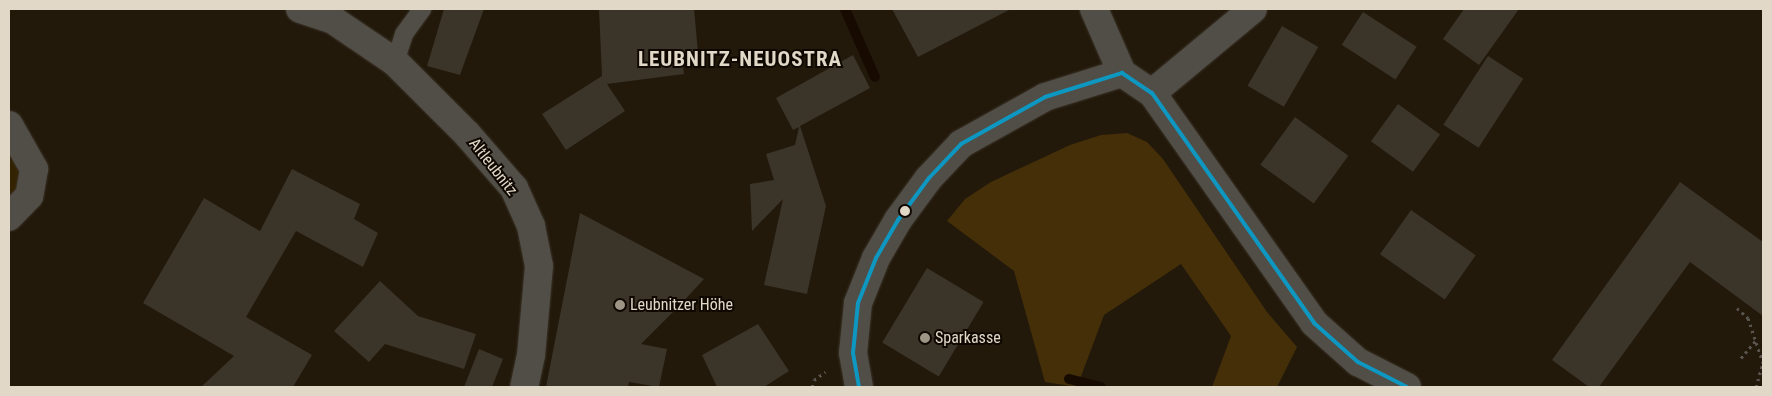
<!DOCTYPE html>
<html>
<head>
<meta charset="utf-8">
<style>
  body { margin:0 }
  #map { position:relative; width:1772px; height:396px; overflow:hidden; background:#22190b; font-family:"Roboto Condensed",sans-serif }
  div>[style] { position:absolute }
  .built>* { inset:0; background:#342301 }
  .green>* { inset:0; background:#442f08 }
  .stream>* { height:10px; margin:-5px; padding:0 5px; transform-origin:5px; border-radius:5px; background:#160a01 }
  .building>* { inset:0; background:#3b3428; transform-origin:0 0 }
  .path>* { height:3px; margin-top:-1.5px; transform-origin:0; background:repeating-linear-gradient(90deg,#59554e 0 2.5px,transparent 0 6.5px) }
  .roads { filter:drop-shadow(0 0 1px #3b3327) drop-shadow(0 0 1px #3b3327) }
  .service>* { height:18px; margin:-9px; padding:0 9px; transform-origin:9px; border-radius:9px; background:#514d47 }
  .minor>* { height:28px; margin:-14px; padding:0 14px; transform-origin:14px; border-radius:14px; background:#514d47 }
  .bus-1>* { height:4px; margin:-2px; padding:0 2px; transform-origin:2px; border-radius:2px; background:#0d97c1 }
  .dots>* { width:14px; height:14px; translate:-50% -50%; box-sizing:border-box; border:2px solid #0e0801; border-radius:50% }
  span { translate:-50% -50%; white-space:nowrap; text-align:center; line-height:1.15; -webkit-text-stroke:4px #0e0801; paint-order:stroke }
  .street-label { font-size:16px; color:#e1d8c8 }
  .poi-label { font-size:16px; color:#e1d8c8 }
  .left { translate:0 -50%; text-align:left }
  .district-label { font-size:21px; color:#e1d8c8; font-weight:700; letter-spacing:1px }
  .frame { position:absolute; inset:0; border:10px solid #e1d8c8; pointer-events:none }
</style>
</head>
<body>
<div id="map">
  <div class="built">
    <div style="clip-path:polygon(9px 142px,25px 176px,9px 204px)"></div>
  </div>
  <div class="green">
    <div style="clip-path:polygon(1127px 133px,1147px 142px,1163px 159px,1267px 312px,1297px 347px,1277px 387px,1212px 387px,1231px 336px,1181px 264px,1104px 315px,1077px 387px,1045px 382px,1014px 271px,947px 221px,965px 199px,991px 182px,1070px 145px,1101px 135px)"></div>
  </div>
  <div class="stream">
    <div style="left:845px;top:9px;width:74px;rotate:66.2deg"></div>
    <div style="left:1069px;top:379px;width:33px;rotate:14deg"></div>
  </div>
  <div class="building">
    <div style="clip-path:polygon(444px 9px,484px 9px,460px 75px,427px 66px)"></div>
    <div style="clip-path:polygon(599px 9px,694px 9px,698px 52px,681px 53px,684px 74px,607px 84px,625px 111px,566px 150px,542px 114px,602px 76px)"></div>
    <div style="clip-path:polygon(892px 9px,1011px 9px,918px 57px)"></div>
    <div style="clip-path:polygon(1464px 9px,1519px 9px,1479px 65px,1443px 39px)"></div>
    <div style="left:1363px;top:12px;width:64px;height:39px;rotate:33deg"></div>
    <div style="left:1282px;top:26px;width:42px;height:69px;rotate:30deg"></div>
    <div style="clip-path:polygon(853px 55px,870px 88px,800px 126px,826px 206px,807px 294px,764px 285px,783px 199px,752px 231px,750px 184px,774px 180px,766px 154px,795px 145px,799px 127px,793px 130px,776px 98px)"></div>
    <div style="left:1488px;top:56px;width:42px;height:82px;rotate:33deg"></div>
    <div style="left:1398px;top:104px;width:52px;height:46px;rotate:36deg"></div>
    <div style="left:1295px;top:117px;width:66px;height:59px;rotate:36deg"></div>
    <div style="clip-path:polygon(292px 169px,360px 204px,354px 219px,378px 233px,363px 267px,296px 231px,246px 317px,312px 355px,293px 387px,201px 387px,234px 356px,143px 303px,204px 198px,260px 231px)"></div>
    <div style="clip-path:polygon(1680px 182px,1763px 242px,1763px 316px,1690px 262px,1599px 387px,1589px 387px,1552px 360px)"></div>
    <div style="left:1411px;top:210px;width:79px;height:54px;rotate:35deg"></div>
    <div style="clip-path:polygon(580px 213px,704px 279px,679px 306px,676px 301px,675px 310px,641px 344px,667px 349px,659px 387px,629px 382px,628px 387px,546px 387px)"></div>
    <div style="left:927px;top:268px;width:66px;height:87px;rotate:31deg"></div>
    <div style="clip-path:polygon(380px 281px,418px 316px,476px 334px,464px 369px,385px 344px,369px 362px,334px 331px)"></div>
    <div style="clip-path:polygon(758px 324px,789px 371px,764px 387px,717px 387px,702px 355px)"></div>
    <div style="clip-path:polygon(479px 349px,503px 359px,492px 387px,464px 387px)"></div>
  </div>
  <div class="path">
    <div style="left:1737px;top:308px;width:15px;rotate:42deg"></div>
    <div style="left:1748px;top:318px;width:47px;rotate:71.6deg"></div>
    <div style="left:1741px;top:358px;width:23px;rotate:-50deg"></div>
    <div style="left:812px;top:387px;width:7px;rotate:-74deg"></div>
    <div style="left:814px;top:380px;width:14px;rotate:-36deg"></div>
    <div style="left:1756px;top:387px;width:26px;rotate:-74deg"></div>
  </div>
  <div class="roads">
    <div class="service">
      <div style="left:395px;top:62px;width:29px;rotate:-72deg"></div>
      <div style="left:404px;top:34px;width:31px;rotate:-54deg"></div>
    </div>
    <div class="minor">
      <div style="left:300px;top:9px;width:35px;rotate:18deg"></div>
      <div style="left:333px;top:20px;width:75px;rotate:34.1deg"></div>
      <div style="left:395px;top:62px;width:102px;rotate:45deg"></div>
      <div style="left:467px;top:134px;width:72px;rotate:49deg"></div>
      <div style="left:514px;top:188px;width:42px;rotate:65.9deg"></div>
      <div style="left:531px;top:226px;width:41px;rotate:78.7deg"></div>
      <div style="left:539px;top:266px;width:89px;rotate:95.1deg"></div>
      <div style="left:531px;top:355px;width:33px;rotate:102deg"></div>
      <div style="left:1094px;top:9px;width:70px;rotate:66.4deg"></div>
      <div style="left:1122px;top:73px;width:36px;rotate:34deg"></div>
      <div style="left:1152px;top:93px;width:281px;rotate:54.8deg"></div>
      <div style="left:1314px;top:323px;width:59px;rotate:41.6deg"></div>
      <div style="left:1358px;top:362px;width:55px;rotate:27deg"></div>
      <div style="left:1152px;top:93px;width:131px;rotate:-39.7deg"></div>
      <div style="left:9px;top:125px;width:51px;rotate:60.4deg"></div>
      <div style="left:34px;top:169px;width:27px;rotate:100deg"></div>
      <div style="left:29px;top:196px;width:29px;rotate:134deg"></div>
      <div style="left:859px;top:387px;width:35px;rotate:-100deg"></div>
      <div style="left:853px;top:353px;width:50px;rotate:-84.3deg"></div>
      <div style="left:858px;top:303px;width:48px;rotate:-68.2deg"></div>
      <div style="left:876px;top:258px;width:44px;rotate:-59.9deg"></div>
      <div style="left:898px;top:220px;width:52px;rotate:-53.6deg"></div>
      <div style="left:929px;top:178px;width:47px;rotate:-46.7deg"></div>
      <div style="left:961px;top:144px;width:96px;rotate:-29.2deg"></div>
      <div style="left:1045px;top:97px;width:81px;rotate:-17.3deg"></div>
    </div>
  </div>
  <div class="bus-1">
    <div style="left:1122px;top:73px;width:36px;rotate:34deg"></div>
    <div style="left:1152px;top:93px;width:281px;rotate:54.8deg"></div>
    <div style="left:1314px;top:323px;width:59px;rotate:41.6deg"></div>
    <div style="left:1358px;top:362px;width:55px;rotate:27deg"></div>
    <div style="left:859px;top:387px;width:35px;rotate:-100deg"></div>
    <div style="left:853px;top:353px;width:50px;rotate:-84.3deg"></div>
    <div style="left:858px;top:303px;width:48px;rotate:-68.2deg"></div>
    <div style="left:876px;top:258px;width:44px;rotate:-59.9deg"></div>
    <div style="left:898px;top:220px;width:52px;rotate:-53.6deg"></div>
    <div style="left:929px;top:178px;width:47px;rotate:-46.7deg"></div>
    <div style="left:961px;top:144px;width:96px;rotate:-29.2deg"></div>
    <div style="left:1045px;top:97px;width:81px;rotate:-17.3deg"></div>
  </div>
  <div class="dots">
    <div style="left:905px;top:211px;background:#e1d8c8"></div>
    <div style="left:620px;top:305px;background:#9e9586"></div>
    <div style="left:925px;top:338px;background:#9e9586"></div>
  </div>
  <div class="street-label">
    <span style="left:493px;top:167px;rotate:52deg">Altleubnitz</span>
  </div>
  <div class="poi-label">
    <span class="left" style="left:630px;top:305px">Leubnitzer Höhe</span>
    <span class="left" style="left:935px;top:338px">Sparkasse</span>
  </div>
  <div class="district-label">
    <span style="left:740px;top:59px">LEUBNITZ-NEUOSTRA</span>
  </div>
  <div class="frame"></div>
</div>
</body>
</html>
